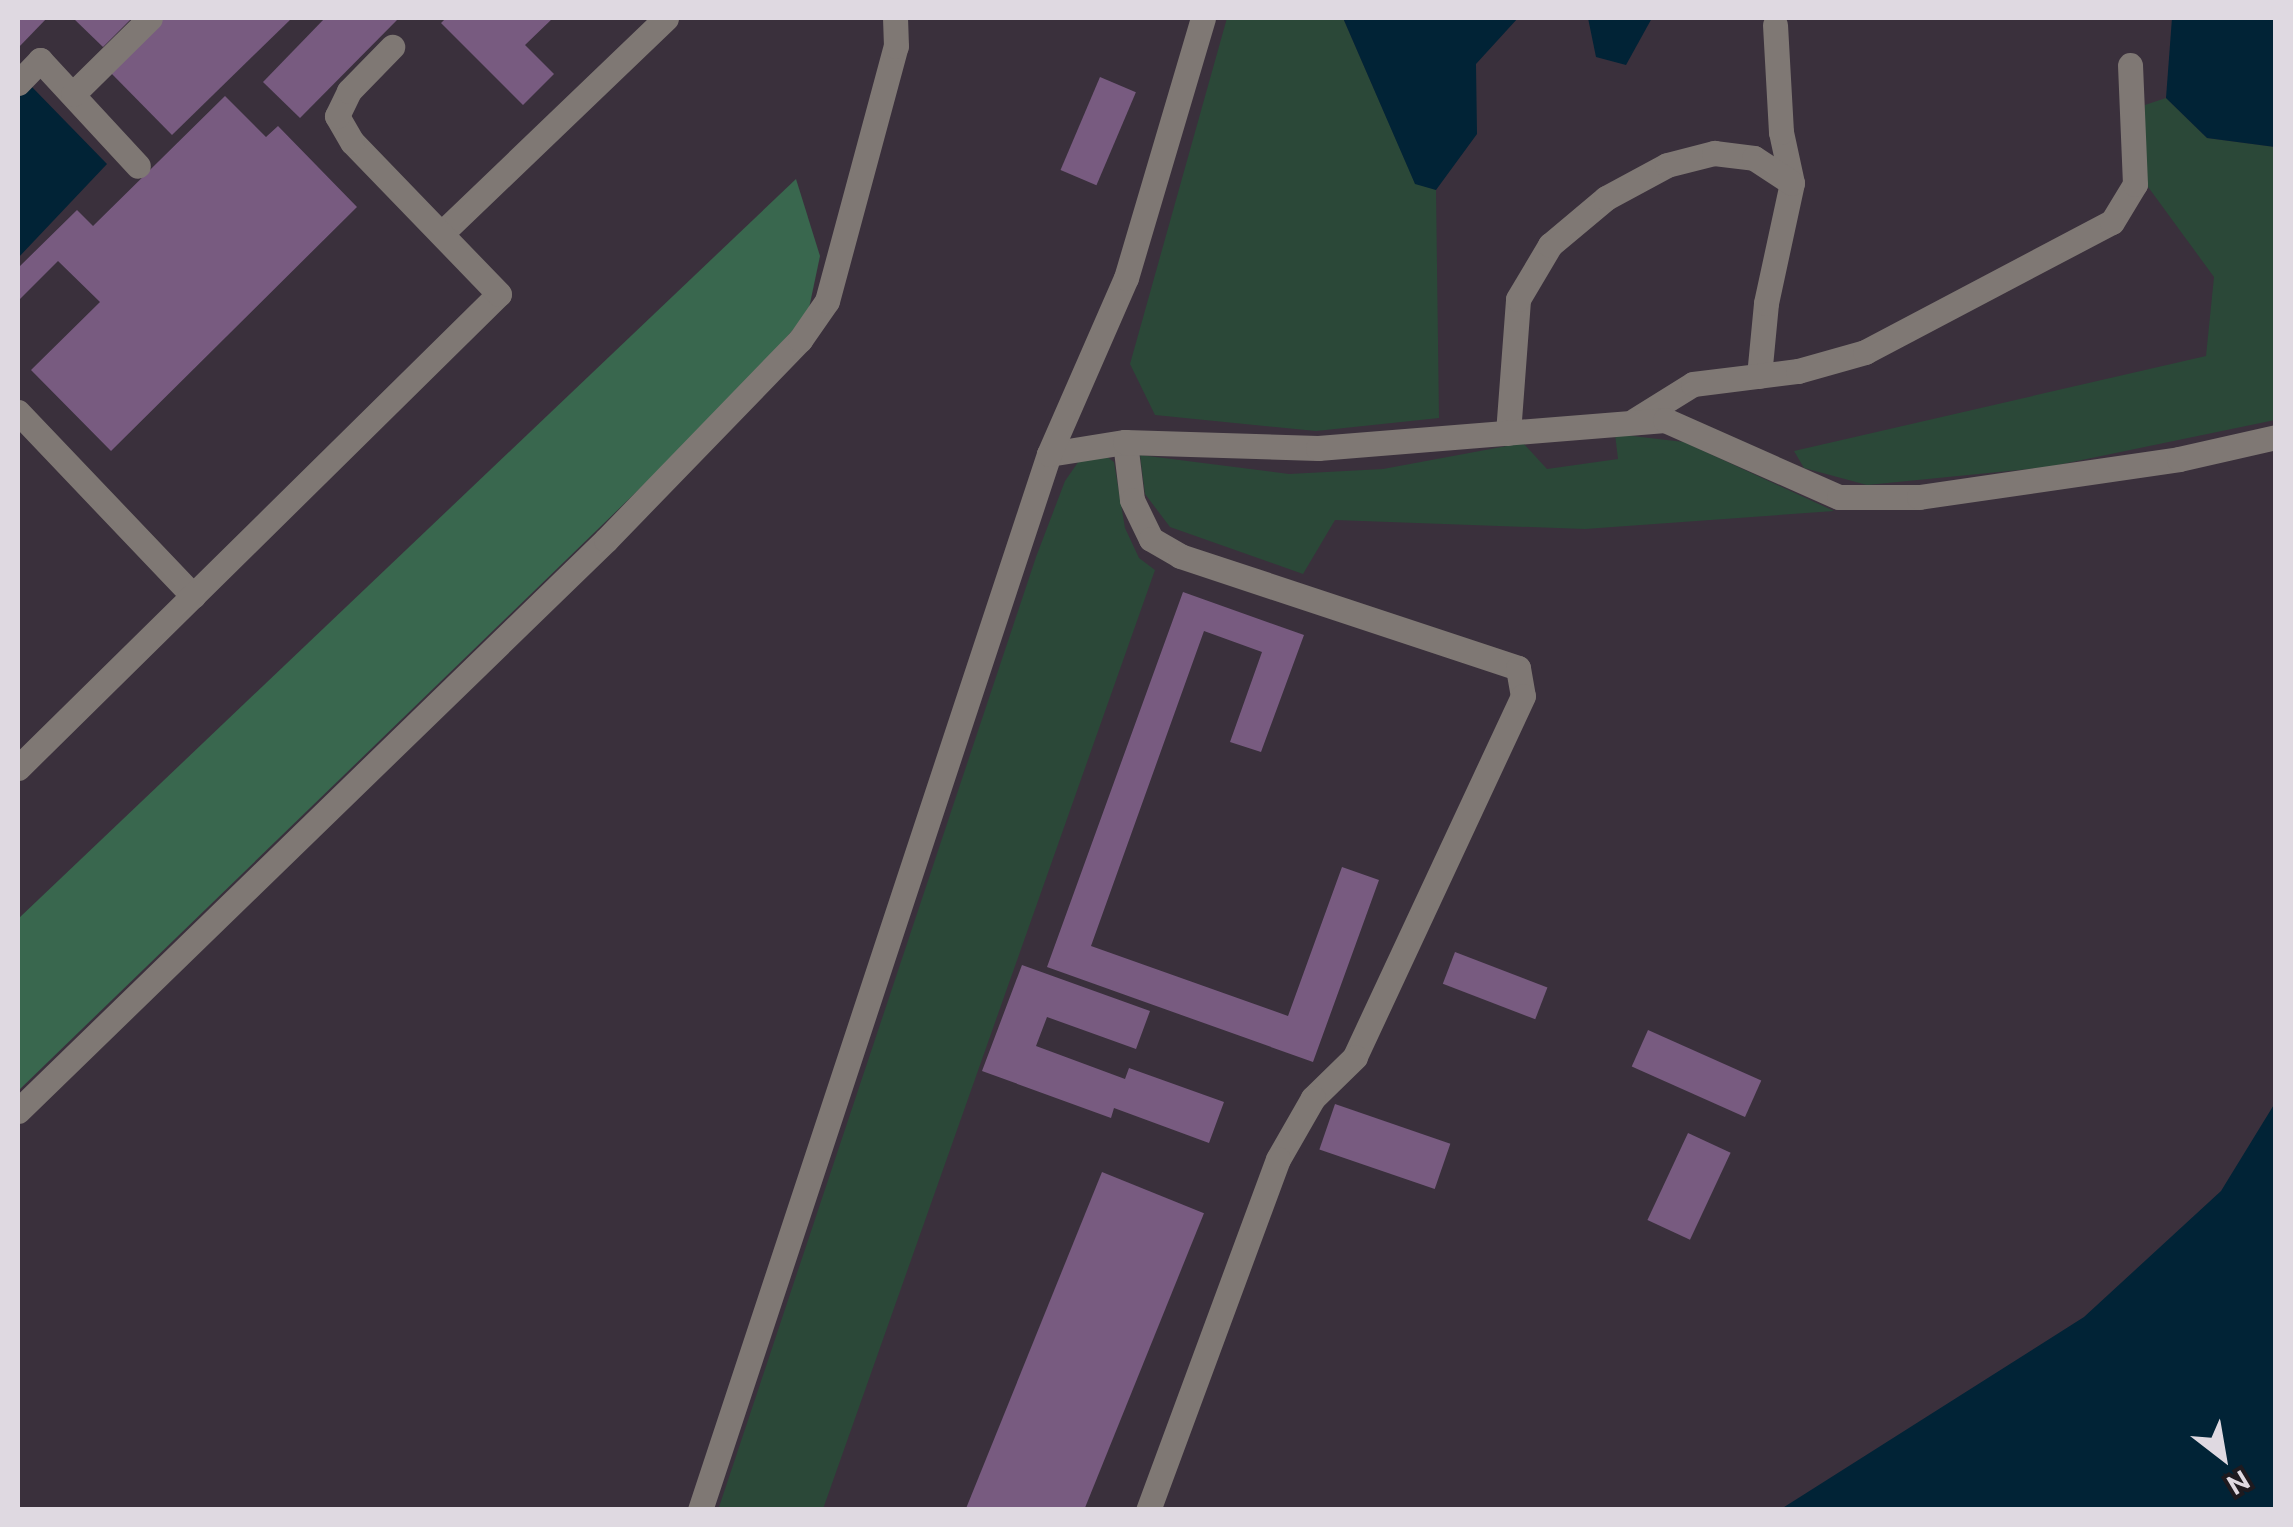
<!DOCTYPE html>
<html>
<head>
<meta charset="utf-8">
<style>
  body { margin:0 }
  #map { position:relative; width:2293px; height:1527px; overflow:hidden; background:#3a303c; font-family:Ubuntu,sans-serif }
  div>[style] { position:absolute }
  .green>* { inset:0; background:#2b4838 }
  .forest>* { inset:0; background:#39674e }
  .water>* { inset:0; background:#012336 }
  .building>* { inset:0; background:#785b80; transform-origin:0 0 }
  .minor>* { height:25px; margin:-12.5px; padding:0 12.5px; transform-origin:12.5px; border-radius:12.5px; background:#7f7874 }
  span { translate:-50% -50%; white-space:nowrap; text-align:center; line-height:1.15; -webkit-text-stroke:9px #1e1a1f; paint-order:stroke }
  .frame { position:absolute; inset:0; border:20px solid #dfd9e1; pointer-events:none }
  .north { position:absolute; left:2173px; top:1407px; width:100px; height:100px; -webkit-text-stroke:8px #1e1a1f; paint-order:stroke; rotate:149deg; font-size:28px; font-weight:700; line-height:40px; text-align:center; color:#dfd9e1 }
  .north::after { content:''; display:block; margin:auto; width:35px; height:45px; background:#dfd9e1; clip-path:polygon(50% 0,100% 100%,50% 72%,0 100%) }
</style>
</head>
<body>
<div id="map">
  <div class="green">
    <div style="clip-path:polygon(1227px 18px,1343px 18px,1415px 183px,1436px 190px,1439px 418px,1316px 431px,1155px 415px,1130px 364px)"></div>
    <div style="clip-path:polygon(2166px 98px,2207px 138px,2275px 147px,2275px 420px,2048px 467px,1867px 485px,1804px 468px,1794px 451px,2206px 356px,2214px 277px,2143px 180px,2145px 105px)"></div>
    <div style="clip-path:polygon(1615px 434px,1684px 442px,1834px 511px,1585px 529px,1335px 520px,1303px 574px,1170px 527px,1145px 494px,1140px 455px,1289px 474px,1383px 469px,1523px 443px,1547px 469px,1618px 459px)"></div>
    <div style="clip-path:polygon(1099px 451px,1114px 462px,1125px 528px,1139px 558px,1155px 570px,823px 1509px,718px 1510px,1036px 557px,1065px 481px,1081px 458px)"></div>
  </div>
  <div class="forest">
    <div style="clip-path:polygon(796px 179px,820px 256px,808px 313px,727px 404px,18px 1091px,18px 919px)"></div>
  </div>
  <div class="water">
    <div style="clip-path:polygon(1343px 18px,1518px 18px,1476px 64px,1477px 134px,1436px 190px,1415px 184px)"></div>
    <div style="clip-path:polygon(1588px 18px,1652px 18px,1626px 65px,1596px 57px)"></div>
    <div style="clip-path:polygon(2172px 18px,2275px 18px,2275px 147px,2207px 138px,2166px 98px)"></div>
    <div style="clip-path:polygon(31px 86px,107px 164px,18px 258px,18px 98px)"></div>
    <div style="clip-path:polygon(2275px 1103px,2275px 1509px,1781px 1509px,2084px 1317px,2221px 1191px)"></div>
  </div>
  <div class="building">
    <div style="clip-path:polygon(18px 18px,47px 18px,18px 48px)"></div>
    <div style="clip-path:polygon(73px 18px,132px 18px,103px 47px)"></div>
    <div style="clip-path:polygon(164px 18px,292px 18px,172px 135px,109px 71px)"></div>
    <div style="clip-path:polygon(325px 18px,399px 18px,300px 118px,263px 82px)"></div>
    <div style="clip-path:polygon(446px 18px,553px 18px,525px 45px,554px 74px,523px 105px,441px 23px)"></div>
    <div style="left:1100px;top:77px;width:39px;height:101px;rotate:23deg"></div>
    <div style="clip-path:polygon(225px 96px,266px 137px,278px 126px,357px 207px,111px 451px,31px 370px,100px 302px,58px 261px,18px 301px,18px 268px,77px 210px,93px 226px)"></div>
    <div style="clip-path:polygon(1183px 592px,1304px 635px,1261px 752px,1230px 742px,1262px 652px,1204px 631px,1091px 946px,1288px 1016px,1342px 867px,1379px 880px,1313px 1062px,1047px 967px)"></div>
    <div style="left:1455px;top:952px;width:99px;height:34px;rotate:21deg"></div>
    <div style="clip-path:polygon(1022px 965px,1150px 1011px,1136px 1049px,1047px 1017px,1036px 1046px,1125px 1079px,1129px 1068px,1224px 1102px,1209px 1143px,1114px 1108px,1111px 1118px,982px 1071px)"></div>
    <div style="left:1648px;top:1030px;width:124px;height:40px;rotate:24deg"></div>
    <div style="left:1335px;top:1104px;width:122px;height:48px;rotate:19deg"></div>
    <div style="left:1688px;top:1133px;width:47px;height:96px;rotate:25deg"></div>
    <div style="left:1102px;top:1172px;width:110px;height:366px;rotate:22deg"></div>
  </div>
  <div class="minor">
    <div style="left:18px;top:83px;width:32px;rotate:-46deg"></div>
    <div style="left:40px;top:60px;width:144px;rotate:47.2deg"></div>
    <div style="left:73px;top:94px;width:108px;rotate:-44.6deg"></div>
    <div style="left:443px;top:232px;width:309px;rotate:-43.8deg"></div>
    <div style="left:1759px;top:376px;width:73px;rotate:-84.5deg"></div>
    <div style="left:1766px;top:303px;width:123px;rotate:-77.8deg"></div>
    <div style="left:1792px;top:183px;width:52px;rotate:-102.2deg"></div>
    <div style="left:1781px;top:132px;width:107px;rotate:-93.2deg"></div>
    <div style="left:18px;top:412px;width:254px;rotate:46.4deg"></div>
    <div style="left:1635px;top:420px;width:68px;rotate:-31.8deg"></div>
    <div style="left:1693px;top:384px;width:106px;rotate:-7.1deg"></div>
    <div style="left:1798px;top:371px;width:70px;rotate:-15.8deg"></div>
    <div style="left:1865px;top:352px;width:279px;rotate:-27.8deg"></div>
    <div style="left:2112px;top:222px;width:44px;rotate:-58.8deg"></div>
    <div style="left:2135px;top:184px;width:119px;rotate:-92.4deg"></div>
    <div style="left:1508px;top:433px;width:134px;rotate:-85.7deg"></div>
    <div style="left:1518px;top:299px;width:63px;rotate:-59.3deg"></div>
    <div style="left:1550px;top:245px;width:73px;rotate:-40deg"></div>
    <div style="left:1606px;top:198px;width:69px;rotate:-28.4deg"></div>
    <div style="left:1667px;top:165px;width:49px;rotate:-14.3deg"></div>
    <div style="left:1714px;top:153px;width:40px;rotate:7.1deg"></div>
    <div style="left:1754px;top:158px;width:45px;rotate:33.3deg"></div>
    <div style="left:1125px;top:442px;width:58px;rotate:83.1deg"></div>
    <div style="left:1132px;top:500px;width:43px;rotate:64deg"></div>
    <div style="left:1151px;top:539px;width:34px;rotate:30deg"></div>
    <div style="left:1180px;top:556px;width:356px;rotate:18.3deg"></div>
    <div style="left:1518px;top:668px;width:28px;rotate:80deg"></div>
    <div style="left:1523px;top:696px;width:398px;rotate:115deg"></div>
    <div style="left:1355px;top:1057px;width:59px;rotate:135.7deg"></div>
    <div style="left:1313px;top:1098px;width:70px;rotate:119.8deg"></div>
    <div style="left:1278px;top:1159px;width:374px;rotate:110.3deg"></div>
    <div style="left:1049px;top:454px;width:77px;rotate:-9deg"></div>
    <div style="left:1125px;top:442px;width:193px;rotate:1.8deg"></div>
    <div style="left:1318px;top:448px;width:348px;rotate:-4.6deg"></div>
    <div style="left:1665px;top:420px;width:190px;rotate:23.9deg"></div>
    <div style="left:1839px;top:497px;width:80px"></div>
    <div style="left:1919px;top:497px;width:263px;rotate:-8.3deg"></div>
    <div style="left:2179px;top:459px;width:99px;rotate:-12.8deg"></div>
    <div style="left:18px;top:768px;width:675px;rotate:-44.58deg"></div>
    <div style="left:499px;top:294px;width:211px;rotate:-134deg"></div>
    <div style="left:352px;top:142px;width:30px;rotate:-120deg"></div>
    <div style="left:337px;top:116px;width:28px;rotate:-64deg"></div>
    <div style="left:349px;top:91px;width:62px;rotate:-45.7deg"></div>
    <div style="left:18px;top:1111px;width:820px;rotate:-44.16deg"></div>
    <div style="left:606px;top:540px;width:279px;rotate:-45.9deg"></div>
    <div style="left:800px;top:340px;width:47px;rotate:-55.3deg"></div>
    <div style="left:827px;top:301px;width:264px;rotate:-74.9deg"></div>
    <div style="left:896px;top:46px;width:28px;rotate:-92deg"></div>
    <div style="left:700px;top:1510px;width:1112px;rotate:-71.71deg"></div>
    <div style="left:1049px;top:454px;width:192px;rotate:-66.4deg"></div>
    <div style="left:1126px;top:278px;width:271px;rotate:-73.5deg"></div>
  </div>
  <div class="frame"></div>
  <div class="north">N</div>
</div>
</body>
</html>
